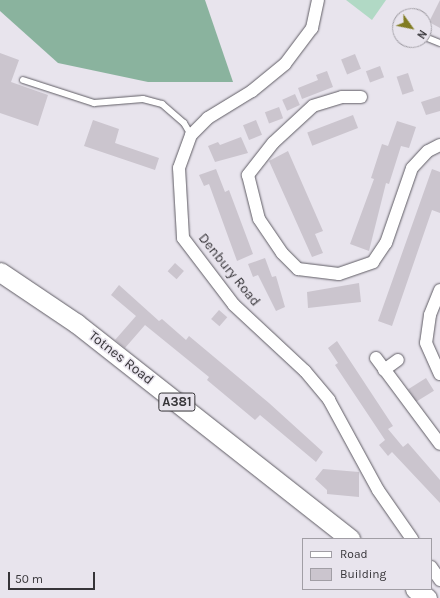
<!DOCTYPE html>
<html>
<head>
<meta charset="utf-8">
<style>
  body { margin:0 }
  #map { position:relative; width:440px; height:598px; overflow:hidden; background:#e8e4ed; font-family:Karla,sans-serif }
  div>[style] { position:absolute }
  .green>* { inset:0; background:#b1d9c5 }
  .forest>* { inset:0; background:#8ab39e }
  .building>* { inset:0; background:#cbc5ce; transform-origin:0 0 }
  .roads { filter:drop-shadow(0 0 1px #5f5c64) drop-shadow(0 0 1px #5f5c64) }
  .lane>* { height:6px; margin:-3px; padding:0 3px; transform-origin:3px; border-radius:3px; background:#fff }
  .street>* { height:12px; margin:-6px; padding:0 6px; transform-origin:6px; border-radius:6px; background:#fff }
  .primary>* { height:19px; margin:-9.5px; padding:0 9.5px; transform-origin:9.5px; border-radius:9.5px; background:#fff }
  span { translate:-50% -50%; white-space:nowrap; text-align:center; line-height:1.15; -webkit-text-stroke:3px #e8e4ed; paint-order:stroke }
  .shield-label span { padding:1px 3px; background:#e8e4ed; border:1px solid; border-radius:3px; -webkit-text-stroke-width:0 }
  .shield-label { font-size:13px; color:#363438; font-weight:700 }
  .street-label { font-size:14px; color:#363438 }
  .legend { position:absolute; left:302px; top:538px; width:130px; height:52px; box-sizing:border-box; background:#e8e4ed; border:1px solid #a19ea5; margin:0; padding:5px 7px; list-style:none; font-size:12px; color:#363438 }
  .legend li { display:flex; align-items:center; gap:8px; height:20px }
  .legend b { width:20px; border:1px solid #a19ea5 }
  .north { position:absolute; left:392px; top:8px; width:40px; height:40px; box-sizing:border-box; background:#e8e4ed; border:1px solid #a19ea5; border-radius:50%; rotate:123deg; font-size:11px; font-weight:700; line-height:16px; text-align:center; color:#363438 }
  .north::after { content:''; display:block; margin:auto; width:14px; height:18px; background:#817c22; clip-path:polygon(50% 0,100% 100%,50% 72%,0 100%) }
  .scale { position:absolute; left:8px; top:572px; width:87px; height:18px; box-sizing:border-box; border:2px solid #363438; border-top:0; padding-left:5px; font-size:12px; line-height:14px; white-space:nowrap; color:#363438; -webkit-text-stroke:3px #e8e4ed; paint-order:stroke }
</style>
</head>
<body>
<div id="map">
  <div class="green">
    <div style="clip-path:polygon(346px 0,386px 0,372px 20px)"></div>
  </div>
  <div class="forest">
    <div style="clip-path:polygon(0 0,205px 0,233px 82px,148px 82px,58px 63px,0 11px)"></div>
  </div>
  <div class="building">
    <div style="clip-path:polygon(440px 0,440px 28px,429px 22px)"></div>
    <div style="clip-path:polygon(0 53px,19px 60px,11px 82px,48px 95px,38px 126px,0 113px)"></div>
    <div style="left:355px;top:54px;width:16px;height:15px;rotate:68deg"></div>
    <div style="left:380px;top:66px;width:12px;height:15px;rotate:70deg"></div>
    <div style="clip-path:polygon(327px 71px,333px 87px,302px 99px,298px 88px,318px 80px,316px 75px)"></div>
    <div style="left:408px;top:73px;width:19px;height:12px;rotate:72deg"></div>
    <div style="left:295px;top:94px;width:12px;height:14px;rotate:66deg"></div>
    <div style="clip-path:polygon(440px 96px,440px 111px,426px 115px,421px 102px)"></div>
    <div style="left:279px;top:107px;width:12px;height:15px;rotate:70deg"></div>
    <div style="left:353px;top:115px;width:14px;height:49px;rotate:69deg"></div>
    <div style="clip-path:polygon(93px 120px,119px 129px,115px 143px,159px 158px,155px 170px,84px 146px)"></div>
    <div style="left:256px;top:120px;width:16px;height:14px;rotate:68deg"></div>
    <div style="clip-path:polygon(397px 121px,416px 127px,409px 148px,401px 146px,389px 184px,386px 183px,369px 251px,350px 244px,374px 179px,371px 178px,382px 144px,388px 146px)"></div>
    <div style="clip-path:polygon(241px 137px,248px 153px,215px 162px,208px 146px,218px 142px,220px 145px)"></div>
    <div style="clip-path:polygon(288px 151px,323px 231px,315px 234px,323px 253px,312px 257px,269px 161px)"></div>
    <div style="clip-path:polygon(216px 169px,225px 192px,229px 190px,253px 254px,237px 261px,209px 184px,204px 186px,199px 175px)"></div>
    <div style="clip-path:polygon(432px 169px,440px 172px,440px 213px,432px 210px,392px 326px,378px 321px)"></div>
    <div style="clip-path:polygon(265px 258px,272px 277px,276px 276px,285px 307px,276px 311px,258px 275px,253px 277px,248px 264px)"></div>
    <div style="left:175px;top:263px;width:12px;height:11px;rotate:42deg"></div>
    <div style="clip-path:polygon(359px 283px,361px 302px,308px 308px,307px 292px)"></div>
    <div style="clip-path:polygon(119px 285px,159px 321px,162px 319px,186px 340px,189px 336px,269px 403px,323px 452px,316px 462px,260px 415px,255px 420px,207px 380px,209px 377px,145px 325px,125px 348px,115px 340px,136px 316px,111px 295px)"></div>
    <div style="left:219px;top:310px;width:11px;height:12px;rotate:41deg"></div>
    <div style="clip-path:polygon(337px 341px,393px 426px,388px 429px,403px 447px,408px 443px,440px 480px,440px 503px,392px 452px,388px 456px,379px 445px,385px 440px,335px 365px,338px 363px,328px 348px)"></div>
    <div style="left:426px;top:378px;width:15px;height:21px;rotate:58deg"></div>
    <div style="clip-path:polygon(323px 469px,359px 472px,359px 497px,327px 494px,327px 490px,315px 479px)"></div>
  </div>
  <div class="roads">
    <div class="lane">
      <div style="left:425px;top:37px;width:16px;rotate:22deg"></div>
      <div style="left:23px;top:80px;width:75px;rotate:17.9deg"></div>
      <div style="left:94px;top:103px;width:49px;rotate:-4.7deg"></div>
      <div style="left:143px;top:99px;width:20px;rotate:15deg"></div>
      <div style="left:162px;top:104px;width:29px;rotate:41deg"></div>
      <div style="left:184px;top:123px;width:14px;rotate:60deg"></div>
    </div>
    <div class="street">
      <div style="left:318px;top:0;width:29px;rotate:102deg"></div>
      <div style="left:312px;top:28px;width:45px;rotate:126.9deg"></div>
      <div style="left:285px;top:64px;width:43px;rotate:140.7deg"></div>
      <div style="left:252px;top:91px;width:52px;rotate:148.5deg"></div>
      <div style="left:208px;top:118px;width:24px;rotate:135deg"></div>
      <div style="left:191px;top:135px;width:35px;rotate:110deg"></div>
      <div style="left:179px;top:168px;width:70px;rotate:86.7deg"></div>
      <div style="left:183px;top:238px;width:84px;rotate:52.7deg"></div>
      <div style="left:234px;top:305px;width:97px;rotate:42.9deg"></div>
      <div style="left:305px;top:371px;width:38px;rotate:50deg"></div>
      <div style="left:329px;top:400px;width:102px;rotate:61.4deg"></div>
      <div style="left:378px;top:490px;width:60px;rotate:55.2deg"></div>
      <div style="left:361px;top:97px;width:19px;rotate:180deg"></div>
      <div style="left:342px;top:97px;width:30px;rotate:163deg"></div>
      <div style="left:313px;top:106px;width:54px;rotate:137.2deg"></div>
      <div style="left:273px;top:143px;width:41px;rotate:128deg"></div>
      <div style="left:248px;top:175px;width:45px;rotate:76deg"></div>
      <div style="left:259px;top:219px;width:41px;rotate:55.9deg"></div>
      <div style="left:282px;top:253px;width:23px;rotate:45deg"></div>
      <div style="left:298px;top:269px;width:41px;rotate:7deg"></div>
      <div style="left:339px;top:274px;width:36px;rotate:-19deg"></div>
      <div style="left:373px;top:262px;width:23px;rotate:-56deg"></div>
      <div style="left:386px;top:243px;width:79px;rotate:-70.9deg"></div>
      <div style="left:412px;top:168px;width:23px;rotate:-47deg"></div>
      <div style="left:428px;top:151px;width:13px;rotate:-27deg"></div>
      <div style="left:440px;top:290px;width:27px;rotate:112deg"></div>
      <div style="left:430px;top:315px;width:28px;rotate:98deg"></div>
      <div style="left:426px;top:343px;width:34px;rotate:66deg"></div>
      <div style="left:376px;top:358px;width:107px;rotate:53.3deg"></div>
      <div style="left:384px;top:370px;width:17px;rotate:-36deg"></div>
      <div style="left:431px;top:567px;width:16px;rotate:55deg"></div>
    </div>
    <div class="primary">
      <div style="left:0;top:272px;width:92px;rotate:33.9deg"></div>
      <div style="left:76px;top:323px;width:349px;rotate:38.2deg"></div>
      <div style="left:415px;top:589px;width:15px;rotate:37deg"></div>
    </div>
  </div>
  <div class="shield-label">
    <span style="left:177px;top:402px">A381</span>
  </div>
  <div class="street-label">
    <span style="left:229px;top:270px;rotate:51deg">Denbury Road</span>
    <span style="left:121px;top:358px;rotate:38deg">Totnes Road</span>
  </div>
  <ul class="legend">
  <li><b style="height:5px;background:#fff"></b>Road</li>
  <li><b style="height:11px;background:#cbc5ce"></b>Building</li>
  </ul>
  <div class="north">N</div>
  <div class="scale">50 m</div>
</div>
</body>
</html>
